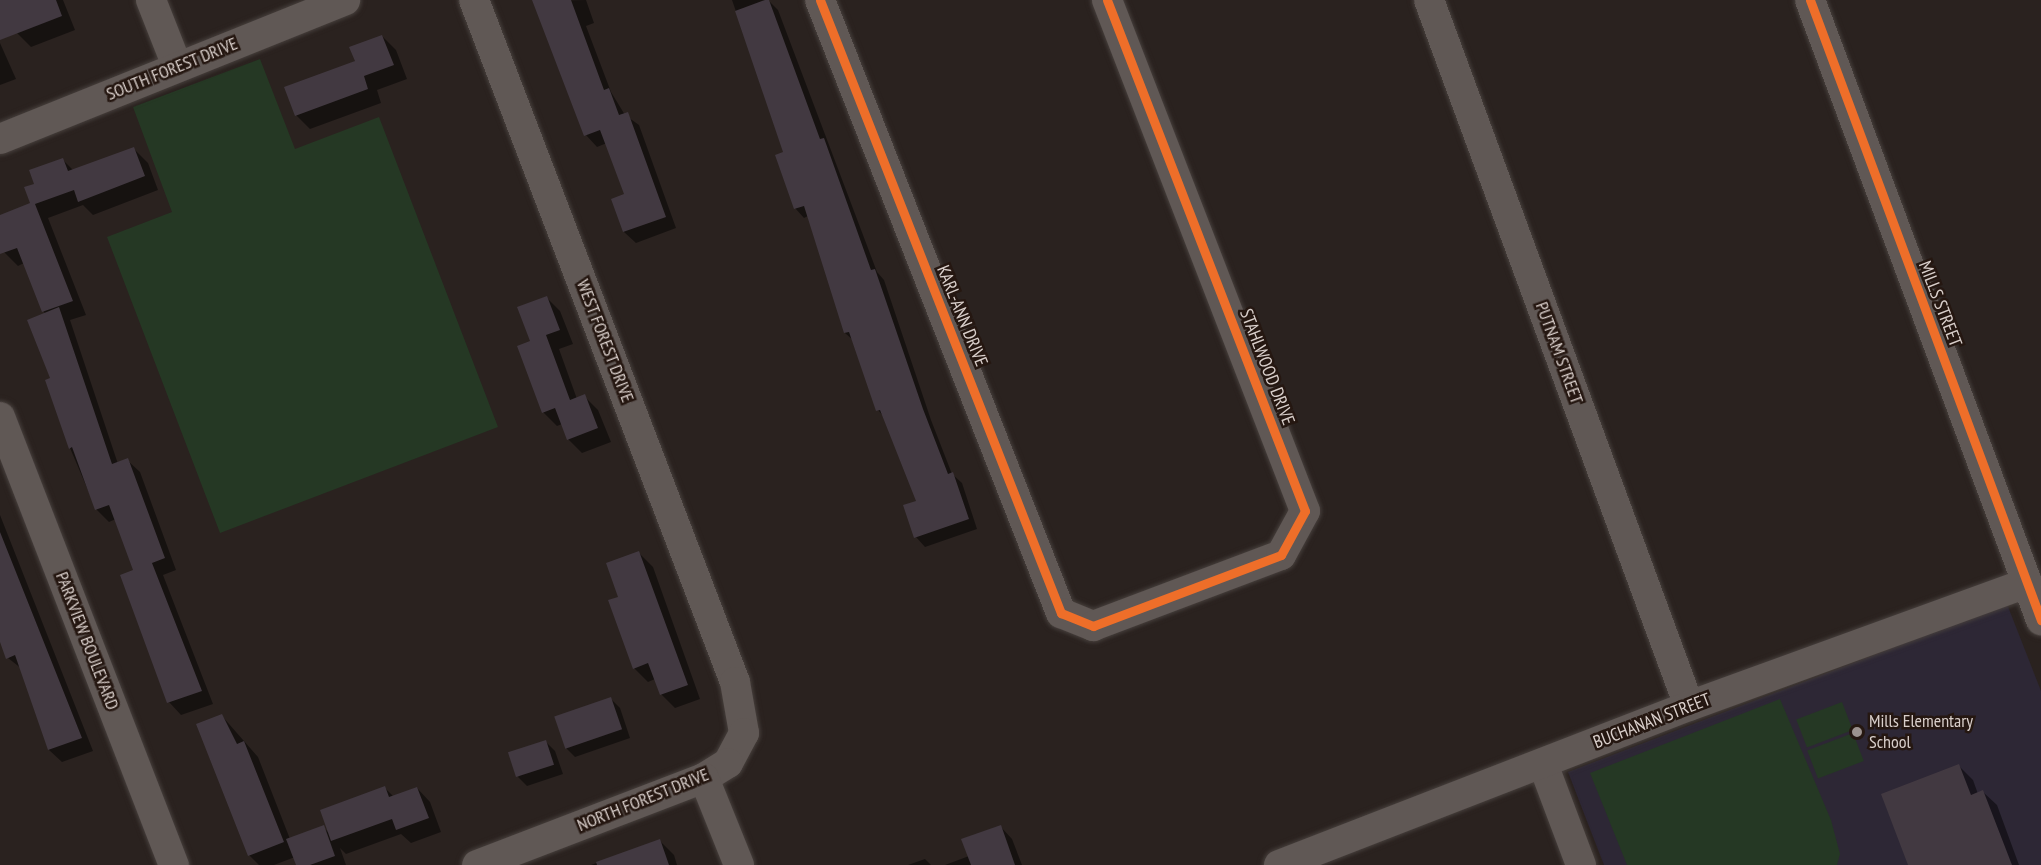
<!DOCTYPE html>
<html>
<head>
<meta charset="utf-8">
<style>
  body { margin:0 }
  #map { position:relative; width:2041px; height:865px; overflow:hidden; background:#2a221f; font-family:"PT Sans Narrow",sans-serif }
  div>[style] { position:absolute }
  .education>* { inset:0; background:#2d2735 }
  .green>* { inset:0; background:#253824; transform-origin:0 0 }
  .shadow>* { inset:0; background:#0007 }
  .building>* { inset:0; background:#423941; transform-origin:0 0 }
  .roads { filter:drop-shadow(0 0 2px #463f3c) drop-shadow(0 0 2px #463f3c) }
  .minor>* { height:30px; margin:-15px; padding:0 15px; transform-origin:15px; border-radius:15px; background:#605855 }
  .cycleway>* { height:9px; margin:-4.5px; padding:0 4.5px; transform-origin:4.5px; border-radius:4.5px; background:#ee6e29 }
  .dots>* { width:16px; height:16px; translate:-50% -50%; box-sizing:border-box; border:3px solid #251711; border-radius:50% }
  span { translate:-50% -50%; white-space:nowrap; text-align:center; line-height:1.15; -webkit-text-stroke:5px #251711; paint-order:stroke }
  .street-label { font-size:18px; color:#d9cfcb }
  .poi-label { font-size:18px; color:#d9cfcb }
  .left { translate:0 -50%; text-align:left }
</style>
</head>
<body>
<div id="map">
  <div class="education">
    <div style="clip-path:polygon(2007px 604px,2041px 691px,2041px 865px,1604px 865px,1568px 772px)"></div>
  </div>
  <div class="green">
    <div style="clip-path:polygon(260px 59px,295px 149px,379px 117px,498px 427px,220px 533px,107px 237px,172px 212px,133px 107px)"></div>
    <div style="clip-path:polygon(1780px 699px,1831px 820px,1840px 854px,1837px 865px,1627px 865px,1590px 773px)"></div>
    <div style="left:1842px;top:702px;width:30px;height:49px;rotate:69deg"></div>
    <div style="left:1853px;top:733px;width:30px;height:49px;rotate:69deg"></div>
  </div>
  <div class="shadow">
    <div style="clip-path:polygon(4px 0,63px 0,75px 30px,31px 47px,17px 33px)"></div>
    <div style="clip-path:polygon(586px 0,594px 23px,586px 26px,611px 92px,625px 115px,639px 125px,676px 228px,636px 243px,624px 232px,613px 200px,626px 195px,607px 143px,597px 147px,586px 135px,534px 1px)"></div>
    <div style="clip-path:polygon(732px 0,768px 0,778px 10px,877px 272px,884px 280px,931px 420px,952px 474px,962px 483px,977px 529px,925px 547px,916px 537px,918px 501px,885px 418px,878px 410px,853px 340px,845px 333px,808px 216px,804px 218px,795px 208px,785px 153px)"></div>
    <div style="clip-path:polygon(382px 36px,396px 50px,407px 79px,377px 90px,381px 103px,310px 129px,296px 115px)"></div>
    <div style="clip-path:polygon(0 43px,16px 79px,0 85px)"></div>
    <div style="clip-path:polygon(134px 149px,148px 163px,158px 190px,93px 215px,83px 205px,48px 218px,86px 315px,70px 320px,118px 464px,127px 460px,140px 472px,176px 570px,163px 575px,213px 704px,181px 715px,169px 702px,135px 571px,116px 519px,109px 522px,96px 509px,70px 448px,52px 379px,45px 314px,24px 263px,18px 266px,4px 252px,0 241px,0 217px,32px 204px,36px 184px,62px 159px,74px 171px)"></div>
    <div style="clip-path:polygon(546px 297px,560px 311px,573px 344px,559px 349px,577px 399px,584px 396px,598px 410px,611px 442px,582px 453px,568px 439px,562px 424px,557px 426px,543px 412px,532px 342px)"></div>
    <div style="clip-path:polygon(0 515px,93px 751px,62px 762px,49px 750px,22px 669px,8px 658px,0 637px)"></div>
    <div style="clip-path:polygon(639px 553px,653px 567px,700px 699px,675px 708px,661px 694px,655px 679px,648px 682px,634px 668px,620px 597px)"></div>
    <div style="clip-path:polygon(611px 699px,620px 708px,630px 738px,575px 757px,566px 748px)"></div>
    <div style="clip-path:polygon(222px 716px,258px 757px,290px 839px,323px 827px,330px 834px,385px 788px,394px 797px,417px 788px,430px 802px,441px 832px,411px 843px,401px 834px,346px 854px,340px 848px,346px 865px,298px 865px,295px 857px,274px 865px,259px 865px,249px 855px)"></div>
    <div style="clip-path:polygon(546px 742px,555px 751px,563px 774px,527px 786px,518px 777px)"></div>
    <div style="clip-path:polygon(1959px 766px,1973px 780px,1978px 794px,1983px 792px,1997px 805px,2019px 865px,1909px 865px)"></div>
    <div style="clip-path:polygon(1000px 826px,1012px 839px,1022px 865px,945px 865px,969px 856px)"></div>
    <div style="clip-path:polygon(660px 841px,674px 855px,677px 865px,591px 865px)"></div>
    <div style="clip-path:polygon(925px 859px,931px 865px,908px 865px)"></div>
  </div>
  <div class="building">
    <div style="clip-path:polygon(0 0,56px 0,62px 16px,0 40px)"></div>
    <div style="clip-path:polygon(532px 0,571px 0,604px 90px,609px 88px,619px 115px,628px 112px,666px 217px,623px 232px,611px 199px,624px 194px,600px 130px,584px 136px)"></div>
    <div style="clip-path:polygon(765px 0,769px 0,820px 139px,824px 138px,871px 270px,875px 269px,923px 409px,948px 474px,953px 472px,969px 519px,914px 538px,903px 505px,916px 501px,880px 410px,876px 411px,849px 332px,844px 333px,804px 206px,794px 209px,775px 155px,783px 152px,735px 11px)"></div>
    <div style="clip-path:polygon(382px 35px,394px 65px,364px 76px,368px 89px,295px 116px,284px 87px,355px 61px,349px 47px)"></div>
    <div style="clip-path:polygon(134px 147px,145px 176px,78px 202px,74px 190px,35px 204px,73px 301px,42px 312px,17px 248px,0 254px,0 215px,30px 203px,24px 187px,34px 184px,29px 170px,63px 158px,68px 171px)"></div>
    <div style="clip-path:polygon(547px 296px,560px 330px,546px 335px,570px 400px,585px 394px,598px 428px,567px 440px,555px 408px,542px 413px,517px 346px,530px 341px,517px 307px)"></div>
    <div style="clip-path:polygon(59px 307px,112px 464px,128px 458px,165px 558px,152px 563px,202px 691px,167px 703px,120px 575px,133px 570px,109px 505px,95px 510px,72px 447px,69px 449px,45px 380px,50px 378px,27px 320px)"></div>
    <div style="clip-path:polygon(0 532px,82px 738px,48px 750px,15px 655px,6px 659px,0 642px)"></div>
    <div style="clip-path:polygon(639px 551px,688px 685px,660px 695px,648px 663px,633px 669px,608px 600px,618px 597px,606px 563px)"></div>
    <div style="left:611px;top:697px;width:34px;height:60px;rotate:71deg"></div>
    <div style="clip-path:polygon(222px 714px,237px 744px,244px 741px,284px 842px,248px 856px,196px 724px)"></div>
    <div style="left:546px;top:740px;width:26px;height:40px;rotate:72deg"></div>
    <div style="clip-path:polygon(1959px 764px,1971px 795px,1983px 790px,2012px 865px,1908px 865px,1881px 794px)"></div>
    <div style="clip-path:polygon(385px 786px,389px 797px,417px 787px,429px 818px,396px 830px,392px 819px,331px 841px,320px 810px)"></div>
    <div style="clip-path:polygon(324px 825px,335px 856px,310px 865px,296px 865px,286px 839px)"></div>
    <div style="clip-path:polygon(1001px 825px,1015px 865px,971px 865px,961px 839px)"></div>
    <div style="clip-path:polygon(660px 839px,669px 865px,597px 865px,596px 862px)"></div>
  </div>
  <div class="roads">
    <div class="minor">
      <div style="left:151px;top:0;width:71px;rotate:68.5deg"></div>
      <div style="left:474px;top:0;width:730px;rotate:69.06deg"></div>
      <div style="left:735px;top:682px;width:52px;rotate:80deg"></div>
      <div style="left:744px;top:733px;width:34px;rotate:118deg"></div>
      <div style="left:728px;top:763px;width:28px;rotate:148deg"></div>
      <div style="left:704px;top:778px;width:243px;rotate:159deg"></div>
      <div style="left:820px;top:0;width:659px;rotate:68.54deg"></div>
      <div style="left:1061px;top:613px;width:35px;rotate:22deg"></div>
      <div style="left:1093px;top:626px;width:201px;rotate:-20.7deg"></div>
      <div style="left:1281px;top:555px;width:50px;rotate:-61.4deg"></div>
      <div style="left:1305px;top:511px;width:548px;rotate:-111.18deg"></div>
      <div style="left:1429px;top:0;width:752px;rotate:69.78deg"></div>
      <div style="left:1810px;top:0;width:662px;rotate:69.57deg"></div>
      <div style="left:0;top:139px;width:372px;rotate:-21.9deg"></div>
      <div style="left:0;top:417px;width:481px;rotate:68.8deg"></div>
      <div style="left:1543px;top:764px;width:108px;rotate:69.4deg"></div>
      <div style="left:704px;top:778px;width:94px;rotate:68.1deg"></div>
      <div style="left:1279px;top:865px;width:440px;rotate:-21.2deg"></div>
      <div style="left:1689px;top:706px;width:360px;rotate:-20deg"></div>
    </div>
  </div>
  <div class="cycleway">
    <div style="left:820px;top:0;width:659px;rotate:68.54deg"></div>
    <div style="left:1061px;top:613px;width:35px;rotate:22deg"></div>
    <div style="left:1093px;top:626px;width:201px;rotate:-20.7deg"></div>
    <div style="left:1281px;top:555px;width:50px;rotate:-61.4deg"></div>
    <div style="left:1305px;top:511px;width:548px;rotate:-111.18deg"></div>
    <div style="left:1810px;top:0;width:662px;rotate:69.57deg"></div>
  </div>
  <div class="dots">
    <div style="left:1857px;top:732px;background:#9c928f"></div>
  </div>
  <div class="street-label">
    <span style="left:172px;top:69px;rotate:-22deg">SOUTH FOREST DRIVE</span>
    <span style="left:1940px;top:304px;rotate:69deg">MILLS STREET</span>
    <span style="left:962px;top:316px;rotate:68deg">KARL-ANN DRIVE</span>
    <span style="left:605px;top:341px;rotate:69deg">WEST FOREST DRIVE</span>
    <span style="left:1559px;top:353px;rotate:70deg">PUTNAM STREET</span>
    <span style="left:1267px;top:367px;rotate:69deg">STAHLWOOD DRIVE</span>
    <span style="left:87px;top:641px;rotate:69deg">PARKVIEW BOULEVARD</span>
    <span style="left:1652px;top:721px;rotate:-21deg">BUCHANAN STREET</span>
    <span style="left:643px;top:800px;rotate:-22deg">NORTH FOREST DRIVE</span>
  </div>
  <div class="poi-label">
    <span class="left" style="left:1869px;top:732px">Mills Elementary<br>School</span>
  </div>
</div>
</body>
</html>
